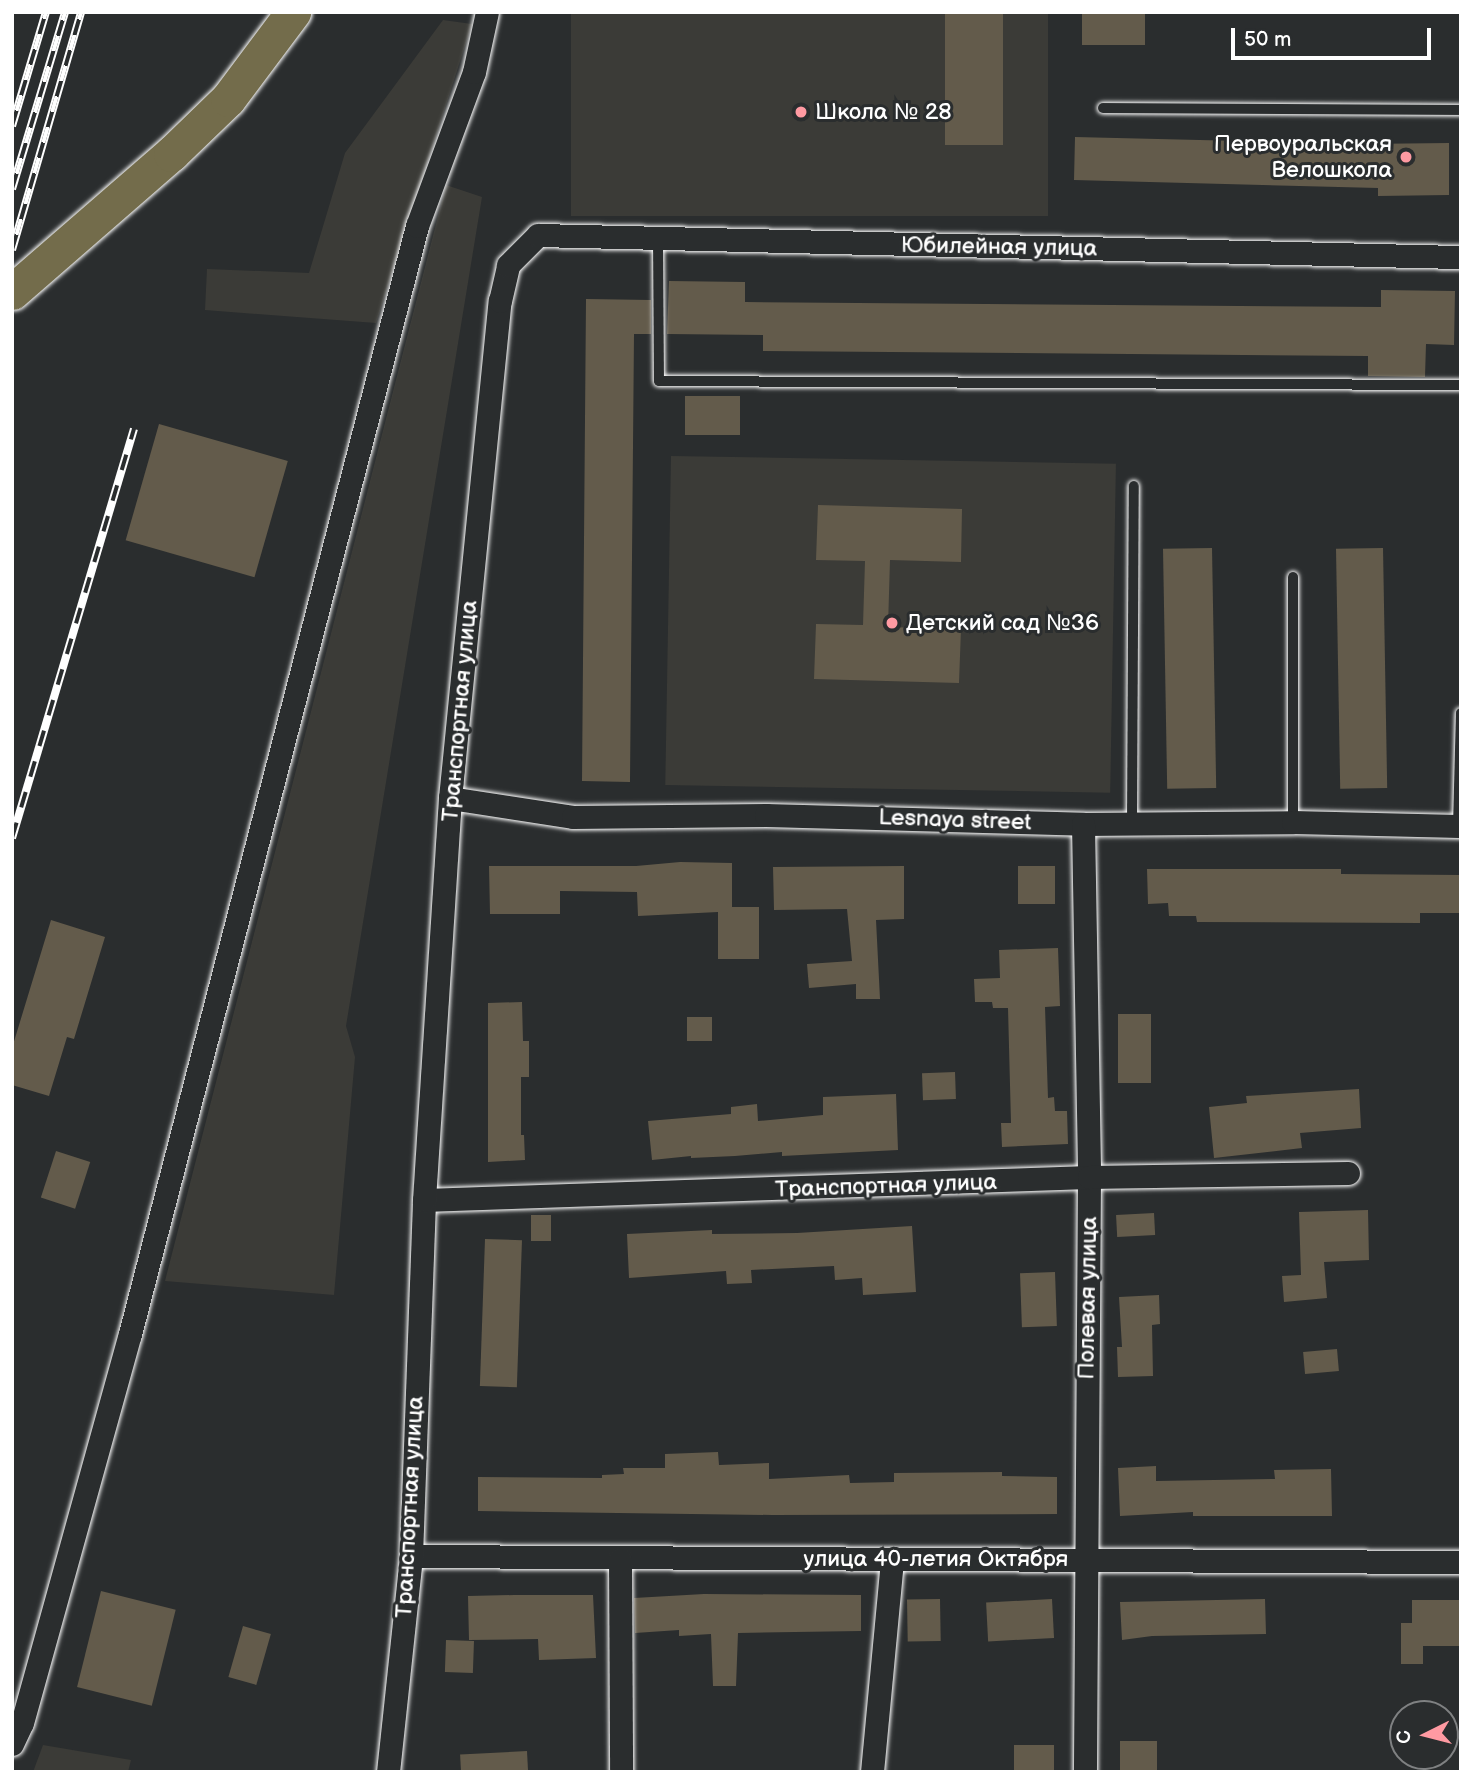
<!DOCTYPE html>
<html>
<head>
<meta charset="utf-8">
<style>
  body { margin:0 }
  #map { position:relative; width:1473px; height:1784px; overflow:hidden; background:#2a2d2e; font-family:"Balsamiq Sans",sans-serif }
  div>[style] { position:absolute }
  .built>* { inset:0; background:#3b3b37; transform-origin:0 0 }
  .building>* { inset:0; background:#635b4b; transform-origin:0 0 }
  .roads { filter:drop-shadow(0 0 2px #fff) drop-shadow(0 0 2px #fff) }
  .service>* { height:10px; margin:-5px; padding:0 5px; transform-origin:5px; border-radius:5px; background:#2a2d2e }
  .minor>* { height:23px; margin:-11.5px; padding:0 11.5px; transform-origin:11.5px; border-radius:11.5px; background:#2a2d2e }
  .primary>* { height:35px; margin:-17.5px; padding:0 17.5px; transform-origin:17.5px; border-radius:17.5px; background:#736c4b }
  .rail>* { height:8px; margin-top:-4px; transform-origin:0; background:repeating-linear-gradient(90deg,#2a2d2e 0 16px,#fff 0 32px); box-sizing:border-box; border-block:2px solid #fff }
  .dots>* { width:19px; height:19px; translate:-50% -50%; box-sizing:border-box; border:4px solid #2a2d2e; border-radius:50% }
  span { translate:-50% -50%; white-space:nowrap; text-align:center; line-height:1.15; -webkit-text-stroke:6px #2a2d2e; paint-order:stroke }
  .poi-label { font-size:23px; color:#fff }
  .left { translate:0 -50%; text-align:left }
  .right { translate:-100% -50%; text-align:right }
  .street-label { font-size:23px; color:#fff }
  .frame { position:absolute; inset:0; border:14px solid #fff; pointer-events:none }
  .north { position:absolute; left:1389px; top:1700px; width:70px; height:70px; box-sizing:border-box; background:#2a2d2e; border:2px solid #7f8182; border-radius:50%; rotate:264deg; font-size:19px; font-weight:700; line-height:28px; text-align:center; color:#fff }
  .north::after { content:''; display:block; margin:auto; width:24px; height:32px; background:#ff9aa2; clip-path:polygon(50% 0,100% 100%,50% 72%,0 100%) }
  .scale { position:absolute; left:1231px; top:28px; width:200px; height:32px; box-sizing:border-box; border:4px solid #fff; border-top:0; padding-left:9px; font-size:21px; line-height:24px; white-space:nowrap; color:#fff; -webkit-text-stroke:5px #2a2d2e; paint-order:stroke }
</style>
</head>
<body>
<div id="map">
  <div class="built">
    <div style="left:571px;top:12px;width:477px;height:204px"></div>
    <div style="clip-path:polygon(443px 20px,472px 24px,376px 323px,205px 310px,207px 269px,309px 273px,345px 153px)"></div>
    <div style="clip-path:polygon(446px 185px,482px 197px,346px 1026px,355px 1057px,334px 1295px,165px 1281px)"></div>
    <div style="left:671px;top:456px;width:445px;height:329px;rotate:1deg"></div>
    <div style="clip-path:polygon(43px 1745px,131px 1760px,128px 1772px,33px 1772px)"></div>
  </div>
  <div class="building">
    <div style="left:945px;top:12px;width:58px;height:133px"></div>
    <div style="left:1082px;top:12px;width:63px;height:33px"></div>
    <div style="clip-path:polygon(1075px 137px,1363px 144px,1449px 143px,1449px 195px,1378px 196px,1378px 188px,1074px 180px)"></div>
    <div style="clip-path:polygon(669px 281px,745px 282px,745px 302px,1381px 307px,1381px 290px,1455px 291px,1454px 345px,1426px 344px,1425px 377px,1368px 376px,1368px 356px,763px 351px,763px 335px,667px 334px)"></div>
    <div style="clip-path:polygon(586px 299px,651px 300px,651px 334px,634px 334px,630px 782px,582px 781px)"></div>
    <div style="left:685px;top:396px;width:55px;height:39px"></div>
    <div style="left:159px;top:424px;width:134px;height:121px;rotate:16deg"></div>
    <div style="clip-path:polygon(818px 505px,962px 509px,961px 562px,890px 560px,888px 627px,961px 629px,959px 683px,814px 679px,816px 624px,863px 625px,865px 561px,816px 560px)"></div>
    <div style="left:1212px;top:548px;width:240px;height:49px;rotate:89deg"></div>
    <div style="left:1383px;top:548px;width:240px;height:47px;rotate:89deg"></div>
    <div style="clip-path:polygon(680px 862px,732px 863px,732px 907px,759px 907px,759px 959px,718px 959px,718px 912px,638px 916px,637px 892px,560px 891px,560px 914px,490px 914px,489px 866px,636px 866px)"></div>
    <div style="clip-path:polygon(904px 866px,904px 919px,876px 920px,880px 999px,856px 999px,856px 984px,809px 988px,807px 964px,852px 961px,847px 909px,774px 910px,773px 867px)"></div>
    <div style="left:1018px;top:866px;width:37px;height:38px"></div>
    <div style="clip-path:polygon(1147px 869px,1341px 869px,1341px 874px,1461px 875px,1461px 913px,1420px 913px,1420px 923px,1197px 922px,1196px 916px,1169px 916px,1168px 903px,1148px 904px)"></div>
    <div style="clip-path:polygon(51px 920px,105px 937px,74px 1039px,67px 1037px,49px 1096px,12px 1085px,12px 1048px)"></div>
    <div style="clip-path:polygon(1058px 948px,1060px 1006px,1045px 1007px,1048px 1098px,1054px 1097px,1055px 1111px,1067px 1111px,1068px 1144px,1002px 1147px,1001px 1123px,1011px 1123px,1008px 1008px,993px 1008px,992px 1002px,975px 1002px,974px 979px,1000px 978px,999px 950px)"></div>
    <div style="clip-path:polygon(522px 1002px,523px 1041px,529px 1041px,529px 1077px,521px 1077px,521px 1135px,524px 1135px,525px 1160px,488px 1162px,488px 1003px)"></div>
    <div style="left:1118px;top:1014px;width:33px;height:69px"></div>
    <div style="left:712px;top:1017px;width:24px;height:25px;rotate:90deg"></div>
    <div style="left:955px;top:1072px;width:27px;height:33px;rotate:88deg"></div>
    <div style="clip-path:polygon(1359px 1089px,1361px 1128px,1300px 1133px,1302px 1148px,1214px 1158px,1209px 1107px,1247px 1103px,1246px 1096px)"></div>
    <div style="clip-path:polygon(896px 1094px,898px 1150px,782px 1156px,782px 1152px,735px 1156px,691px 1158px,691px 1156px,652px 1160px,648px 1121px,731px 1114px,731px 1107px,757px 1104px,758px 1121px,823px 1115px,823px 1097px)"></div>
    <div style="left:56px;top:1151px;width:36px;height:49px;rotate:18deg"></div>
    <div style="clip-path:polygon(1368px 1210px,1369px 1260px,1324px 1262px,1327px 1298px,1284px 1302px,1282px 1276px,1301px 1275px,1299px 1212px)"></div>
    <div style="left:1154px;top:1213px;width:22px;height:38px;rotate:87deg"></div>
    <div style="left:531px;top:1215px;width:20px;height:26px"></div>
    <div style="clip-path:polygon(912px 1226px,916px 1292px,863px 1295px,862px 1278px,835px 1280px,834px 1266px,751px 1270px,752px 1283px,727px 1284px,726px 1271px,629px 1278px,627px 1234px,712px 1230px,712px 1234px,797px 1233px)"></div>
    <div style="left:485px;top:1239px;width:37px;height:147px;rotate:2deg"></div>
    <div style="left:1055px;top:1272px;width:54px;height:35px;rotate:88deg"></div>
    <div style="clip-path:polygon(1159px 1295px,1160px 1324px,1152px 1325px,1153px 1376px,1118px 1377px,1117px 1347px,1122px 1347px,1119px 1297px)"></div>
    <div style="left:1337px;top:1349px;width:22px;height:34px;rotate:85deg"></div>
    <div style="clip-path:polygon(718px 1452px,719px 1465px,769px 1463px,769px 1479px,849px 1475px,850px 1483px,894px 1482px,894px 1473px,1002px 1472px,1002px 1476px,1057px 1477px,1057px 1514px,772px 1515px,478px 1511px,478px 1477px,602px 1478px,602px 1475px,624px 1474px,623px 1468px,665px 1468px,665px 1454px)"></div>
    <div style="clip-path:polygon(1156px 1466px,1156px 1481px,1275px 1479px,1274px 1470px,1331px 1469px,1332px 1516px,1193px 1516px,1193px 1512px,1120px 1516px,1118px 1468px)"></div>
    <div style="left:101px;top:1591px;width:77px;height:99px;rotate:14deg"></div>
    <div style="clip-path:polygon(704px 1594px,861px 1595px,861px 1631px,738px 1633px,736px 1686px,713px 1686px,711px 1634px,679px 1636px,679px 1630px,635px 1633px,634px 1598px)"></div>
    <div style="clip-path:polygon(514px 1595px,593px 1595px,596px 1658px,539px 1660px,538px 1639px,469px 1640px,468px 1596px)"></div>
    <div style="left:940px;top:1599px;width:42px;height:33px;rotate:89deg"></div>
    <div style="left:1052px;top:1599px;width:39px;height:66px;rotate:87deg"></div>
    <div style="clip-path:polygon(1265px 1599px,1266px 1634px,1152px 1636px,1122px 1640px,1120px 1602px)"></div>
    <div style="clip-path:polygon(1412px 1600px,1461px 1600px,1461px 1646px,1423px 1646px,1423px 1664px,1401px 1664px,1401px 1623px,1412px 1623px)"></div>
    <div style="left:243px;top:1626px;width:29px;height:53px;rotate:16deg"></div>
    <div style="left:446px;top:1640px;width:28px;height:32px;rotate:2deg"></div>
    <div style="left:1120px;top:1741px;width:37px;height:31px"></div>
    <div style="left:1014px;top:1745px;width:40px;height:27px"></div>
    <div style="left:527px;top:1751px;width:21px;height:67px;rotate:87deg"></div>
  </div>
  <div class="roads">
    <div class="service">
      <div style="left:1103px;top:108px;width:358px;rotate:0.3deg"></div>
      <div style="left:658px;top:239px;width:142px;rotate:89.6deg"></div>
      <div style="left:659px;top:381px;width:802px;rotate:0.29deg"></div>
      <div style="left:1293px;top:577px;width:245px;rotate:90deg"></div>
      <div style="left:1132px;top:823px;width:337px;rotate:-89.7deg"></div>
      <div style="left:1458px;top:826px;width:113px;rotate:-88.5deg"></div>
    </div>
    <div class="minor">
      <div style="left:450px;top:798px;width:124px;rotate:8.8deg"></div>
      <div style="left:573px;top:817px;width:193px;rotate:-0.6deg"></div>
      <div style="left:766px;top:815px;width:317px;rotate:1.6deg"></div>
      <div style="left:1083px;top:824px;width:210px;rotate:-0.5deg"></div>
      <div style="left:1293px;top:822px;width:168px;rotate:1.4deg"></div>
      <div style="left:1083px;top:824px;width:353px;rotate:89deg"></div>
      <div style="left:1089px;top:1177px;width:595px;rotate:90.39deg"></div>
      <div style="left:424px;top:1200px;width:665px;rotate:-1.98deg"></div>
      <div style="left:1089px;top:1177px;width:259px;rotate:-0.9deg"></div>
      <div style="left:411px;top:1556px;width:1050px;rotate:0.33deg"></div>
      <div style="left:620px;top:1559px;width:213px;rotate:89.7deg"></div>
      <div style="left:12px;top:1744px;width:23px;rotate:-65deg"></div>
      <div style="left:22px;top:1723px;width:404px;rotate:-74.5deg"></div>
      <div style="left:130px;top:1334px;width:1145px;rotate:-75.48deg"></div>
      <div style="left:417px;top:226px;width:164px;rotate:-69.7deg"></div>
      <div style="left:474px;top:72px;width:61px;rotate:-77.8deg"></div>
      <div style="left:388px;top:1772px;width:217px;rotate:-83.9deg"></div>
      <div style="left:411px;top:1556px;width:356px;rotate:-87.9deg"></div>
      <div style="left:424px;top:1200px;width:403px;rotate:-86.3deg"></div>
      <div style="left:450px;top:798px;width:500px;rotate:-84.3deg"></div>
      <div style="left:500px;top:301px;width:37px;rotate:-77deg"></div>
      <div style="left:508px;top:265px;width:42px;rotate:-45deg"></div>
      <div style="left:538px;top:235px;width:923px;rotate:1.37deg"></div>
      <div style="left:872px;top:1772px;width:214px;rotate:-84.6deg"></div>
    </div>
    <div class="primary">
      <div style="left:12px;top:292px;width:211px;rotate:-41deg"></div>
      <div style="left:171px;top:154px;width:79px;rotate:-44deg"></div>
      <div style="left:228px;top:99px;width:109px;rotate:-53.2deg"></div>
    </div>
  </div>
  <div class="rail">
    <div style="left:12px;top:126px;width:119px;rotate:-73.4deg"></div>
    <div style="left:12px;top:189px;width:185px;rotate:-73.3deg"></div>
    <div style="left:12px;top:250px;width:248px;rotate:-73.8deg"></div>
    <div style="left:12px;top:838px;width:427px;rotate:-73.4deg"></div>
  </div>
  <div class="dots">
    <div style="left:801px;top:112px;background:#ff9aa2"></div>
    <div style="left:1406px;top:157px;background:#ff9aa2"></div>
    <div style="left:892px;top:623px;background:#ff9aa2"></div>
  </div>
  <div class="poi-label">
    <span class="left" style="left:815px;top:112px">Школа № 28</span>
    <span class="right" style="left:1392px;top:157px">Первоуральская<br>Велошкола</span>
    <span class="left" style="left:906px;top:623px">Детский сад №36</span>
  </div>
  <div class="street-label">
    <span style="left:999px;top:247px;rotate:1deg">Юбилейная улица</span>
    <span style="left:460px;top:711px;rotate:-85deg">Транспортная улица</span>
    <span style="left:955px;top:820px;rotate:2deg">Lesnaya street</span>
    <span style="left:886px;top:1186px;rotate:-2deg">Транспортная улица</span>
    <span style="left:1088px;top:1298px;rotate:-89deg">Полевая улица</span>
    <span style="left:410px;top:1507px;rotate:-87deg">Транспортная улица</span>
    <span style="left:936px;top:1559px">улица 40-летия Октября</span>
  </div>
  <div class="frame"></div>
  <div class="north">С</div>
  <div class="scale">50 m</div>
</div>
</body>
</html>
